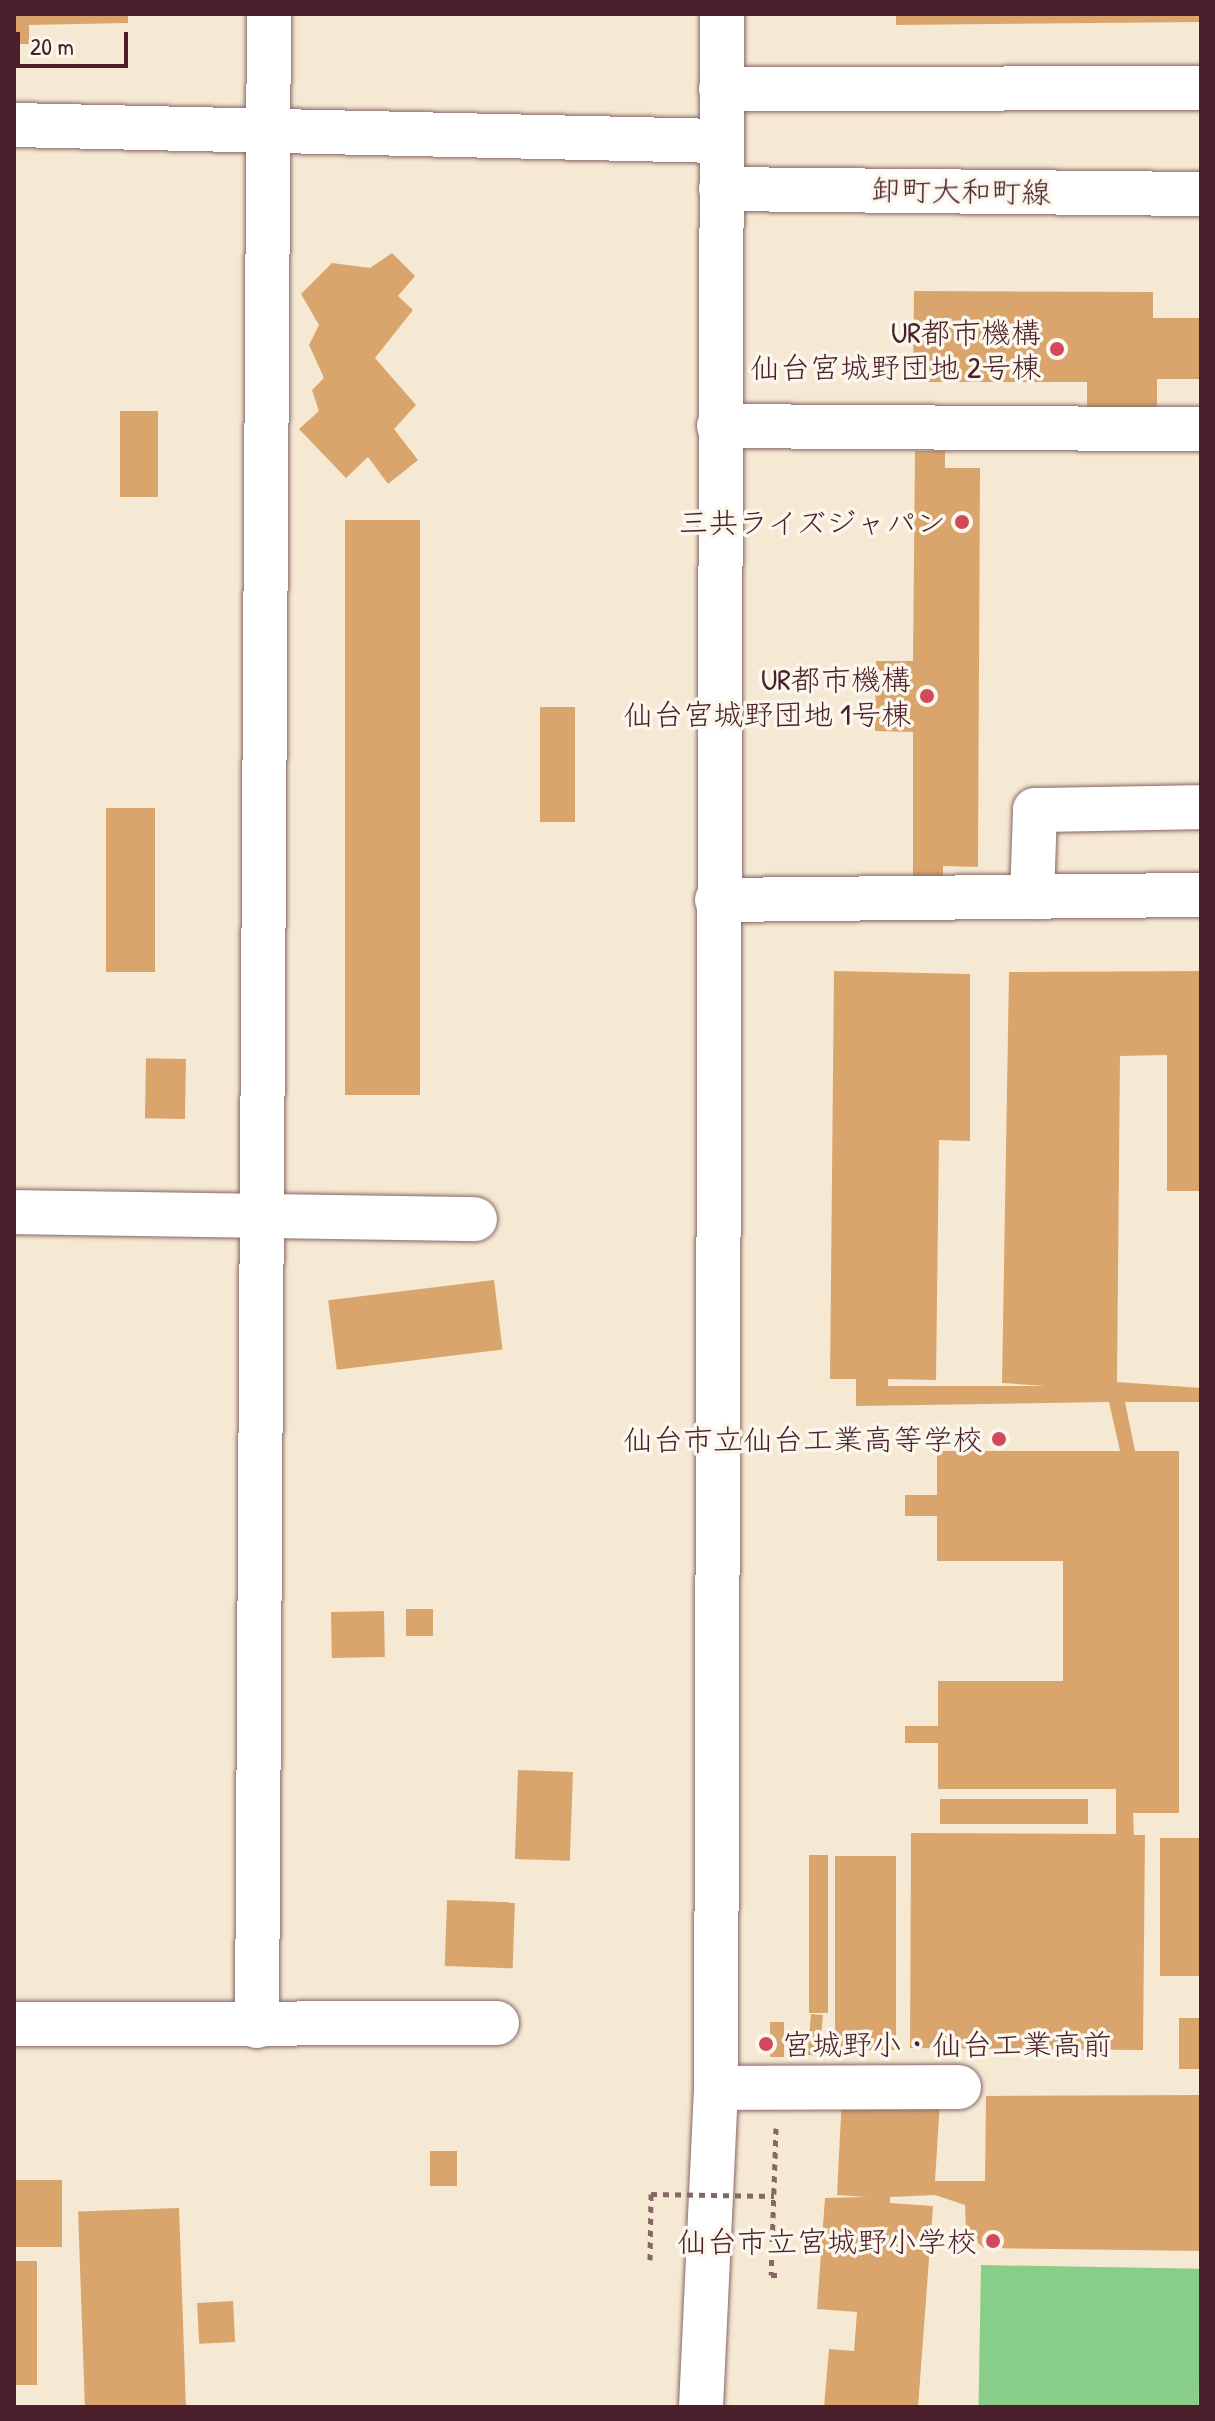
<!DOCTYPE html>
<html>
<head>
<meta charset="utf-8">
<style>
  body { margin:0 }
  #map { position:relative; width:1215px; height:2421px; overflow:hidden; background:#f6e9d3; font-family:"Patrick Hand","Klee One",sans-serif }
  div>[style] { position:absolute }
  .green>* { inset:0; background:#89ce88; transform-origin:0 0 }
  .building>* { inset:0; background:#daa56d; transform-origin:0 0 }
  .path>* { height:5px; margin-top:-2.5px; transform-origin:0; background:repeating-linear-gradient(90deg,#866666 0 6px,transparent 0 12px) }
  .roads { filter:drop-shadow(0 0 2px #866666) drop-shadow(0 0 2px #866666) }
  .minor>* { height:44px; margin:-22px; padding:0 22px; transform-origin:22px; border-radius:22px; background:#fff }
  .path-bridge>* { height:5px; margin-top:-2.5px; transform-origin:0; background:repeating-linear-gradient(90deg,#866666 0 6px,transparent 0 12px) }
  .dots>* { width:22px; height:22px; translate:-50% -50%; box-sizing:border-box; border:4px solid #fbf7ec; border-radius:50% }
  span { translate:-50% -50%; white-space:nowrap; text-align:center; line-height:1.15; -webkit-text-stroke:7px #fbf7ec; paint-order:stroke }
  .street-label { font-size:30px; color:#4a1f2b }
  .poi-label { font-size:30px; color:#4a1f2b }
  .right { translate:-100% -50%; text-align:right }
  .left { translate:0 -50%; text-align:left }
  .frame { position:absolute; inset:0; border:16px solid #4a1f2b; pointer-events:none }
  .scale { position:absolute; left:16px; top:32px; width:112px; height:36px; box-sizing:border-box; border:4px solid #4a1f2b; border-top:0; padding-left:10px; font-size:24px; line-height:28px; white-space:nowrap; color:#4a1f2b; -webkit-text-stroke:6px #fbf7ec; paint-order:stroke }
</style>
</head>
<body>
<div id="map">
  <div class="green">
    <div style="left:981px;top:2265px;width:220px;height:142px;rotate:1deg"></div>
  </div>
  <div class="building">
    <div style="clip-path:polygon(14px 14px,128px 14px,128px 23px,29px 25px,29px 44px,14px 44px)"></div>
    <div style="clip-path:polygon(896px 14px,1201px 14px,1201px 22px,896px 25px)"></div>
    <div style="clip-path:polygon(392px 253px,415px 276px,398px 296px,413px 310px,375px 358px,416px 405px,394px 429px,418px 460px,388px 484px,368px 457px,346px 478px,299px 429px,319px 411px,312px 390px,324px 378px,309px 345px,319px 325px,301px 294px,332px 263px,370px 268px)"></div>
    <div style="clip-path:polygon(914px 291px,1153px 292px,1153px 318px,1201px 318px,1201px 379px,1157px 379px,1157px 417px,1087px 417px,1087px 382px,913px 382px)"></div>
    <div style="left:120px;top:411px;width:38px;height:86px"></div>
    <div style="clip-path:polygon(915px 451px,945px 451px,945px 468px,980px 468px,978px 867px,943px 866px,943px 884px,913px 884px,913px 732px,875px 731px,876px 661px,913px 661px)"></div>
    <div style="left:345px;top:520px;width:75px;height:575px"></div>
    <div style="left:540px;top:707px;width:35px;height:115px"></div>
    <div style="left:155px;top:808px;width:164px;height:49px;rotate:90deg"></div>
    <div style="clip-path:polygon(834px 971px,970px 974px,970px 1141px,939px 1140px,936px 1380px,888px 1379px,888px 1386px,1046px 1386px,1002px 1383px,1009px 972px,1201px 971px,1201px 1191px,1167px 1191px,1167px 1055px,1120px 1056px,1117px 1382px,1201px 1388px,1201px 1402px,1125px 1402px,1135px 1451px,1179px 1451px,1179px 1813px,1133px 1813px,1134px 1835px,1145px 1835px,1143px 2050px,910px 2048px,911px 1833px,1116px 1834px,1116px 1789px,938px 1789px,938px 1743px,905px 1743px,905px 1726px,938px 1726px,938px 1681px,1063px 1681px,1063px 1561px,937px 1561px,937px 1516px,905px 1516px,905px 1495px,937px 1495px,937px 1451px,1120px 1451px,1109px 1402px,856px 1406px,856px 1379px,830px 1379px)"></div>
    <div style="left:186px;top:1059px;width:60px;height:40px;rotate:91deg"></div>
    <div style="left:494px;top:1280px;width:70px;height:167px;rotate:83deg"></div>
    <div style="left:433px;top:1609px;width:27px;height:27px;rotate:90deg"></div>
    <div style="left:384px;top:1611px;width:46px;height:53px;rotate:89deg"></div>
    <div style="left:518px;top:1770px;width:55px;height:89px;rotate:2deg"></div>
    <div style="left:940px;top:1799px;width:148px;height:25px"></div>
    <div style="left:1160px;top:1838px;width:41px;height:138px"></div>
    <div style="left:809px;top:1855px;width:19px;height:158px"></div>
    <div style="left:835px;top:1856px;width:61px;height:194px"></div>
    <div style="left:447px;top:1900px;width:68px;height:66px;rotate:2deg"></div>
    <div style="left:811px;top:2014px;width:12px;height:41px;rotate:5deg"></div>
    <div style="left:1179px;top:2018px;width:22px;height:51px"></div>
    <div style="left:770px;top:2022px;width:14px;height:35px"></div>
    <div style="clip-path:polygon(842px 2095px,940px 2101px,935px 2181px,985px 2181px,986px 2096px,1201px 2095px,1201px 2251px,984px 2248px,966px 2233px,965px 2205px,935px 2195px,890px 2197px,890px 2203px,933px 2206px,918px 2407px,824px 2407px,829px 2349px,854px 2351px,857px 2312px,817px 2309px,825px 2198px,867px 2197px,837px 2195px)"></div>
    <div style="left:430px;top:2151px;width:27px;height:35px"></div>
    <div style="left:62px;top:2180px;width:67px;height:48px;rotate:90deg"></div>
    <div style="left:179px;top:2208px;width:199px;height:101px;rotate:88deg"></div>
    <div style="left:14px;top:2261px;width:23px;height:124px"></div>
    <div style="left:233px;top:2301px;width:41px;height:36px;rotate:87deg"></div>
  </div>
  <div class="path">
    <div style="left:776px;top:2128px;width:147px;rotate:91.9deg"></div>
    <div style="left:771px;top:2275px;width:7px"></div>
    <div style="left:650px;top:2260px;width:66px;rotate:-89.1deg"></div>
  </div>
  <div class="roads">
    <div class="minor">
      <div style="left:721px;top:89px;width:480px;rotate:-0.1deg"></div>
      <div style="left:14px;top:125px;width:707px;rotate:1.3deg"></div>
      <div style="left:721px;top:189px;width:480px;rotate:0.6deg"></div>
      <div style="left:719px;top:426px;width:482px;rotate:0.4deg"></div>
      <div style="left:1032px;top:897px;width:87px;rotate:-88deg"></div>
      <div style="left:1035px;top:810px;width:166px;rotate:-1deg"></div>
      <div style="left:717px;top:900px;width:484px;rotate:-0.6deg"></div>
      <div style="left:14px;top:1212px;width:461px;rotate:0.9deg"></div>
      <div style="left:14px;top:2024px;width:483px;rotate:-0.1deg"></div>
      <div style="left:257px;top:2026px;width:2012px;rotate:-89.66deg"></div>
      <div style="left:716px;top:2088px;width:243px;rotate:-0.2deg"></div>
      <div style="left:701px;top:2407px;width:319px;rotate:-87.3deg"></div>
      <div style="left:716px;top:2088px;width:2074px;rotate:-89.83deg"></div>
    </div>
  </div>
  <div class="path-bridge">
    <div style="left:651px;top:2194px;width:123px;rotate:0.9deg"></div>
  </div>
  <div class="dots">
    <div style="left:1057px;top:349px;background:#d1495b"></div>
    <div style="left:962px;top:522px;background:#d1495b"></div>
    <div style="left:927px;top:696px;background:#d1495b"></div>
    <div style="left:999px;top:1439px;background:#d1495b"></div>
    <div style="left:766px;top:2044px;background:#d1495b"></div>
    <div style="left:993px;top:2241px;background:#d1495b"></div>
  </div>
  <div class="street-label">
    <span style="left:961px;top:191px;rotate:1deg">卸町大和町線</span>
  </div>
  <div class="poi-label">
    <span class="right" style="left:1041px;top:349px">UR都市機構<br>仙台宮城野団地 2号棟</span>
    <span class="right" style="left:946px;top:522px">三共ライズジャパン</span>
    <span class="right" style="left:911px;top:696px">UR都市機構<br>仙台宮城野団地 1号棟</span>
    <span class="right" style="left:983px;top:1439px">仙台市立仙台工業高等学校</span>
    <span class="left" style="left:782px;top:2044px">宮城野小・仙台工業高前</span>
    <span class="right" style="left:977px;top:2241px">仙台市立宮城野小学校</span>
  </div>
  <div class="frame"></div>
  <div class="scale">20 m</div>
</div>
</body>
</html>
